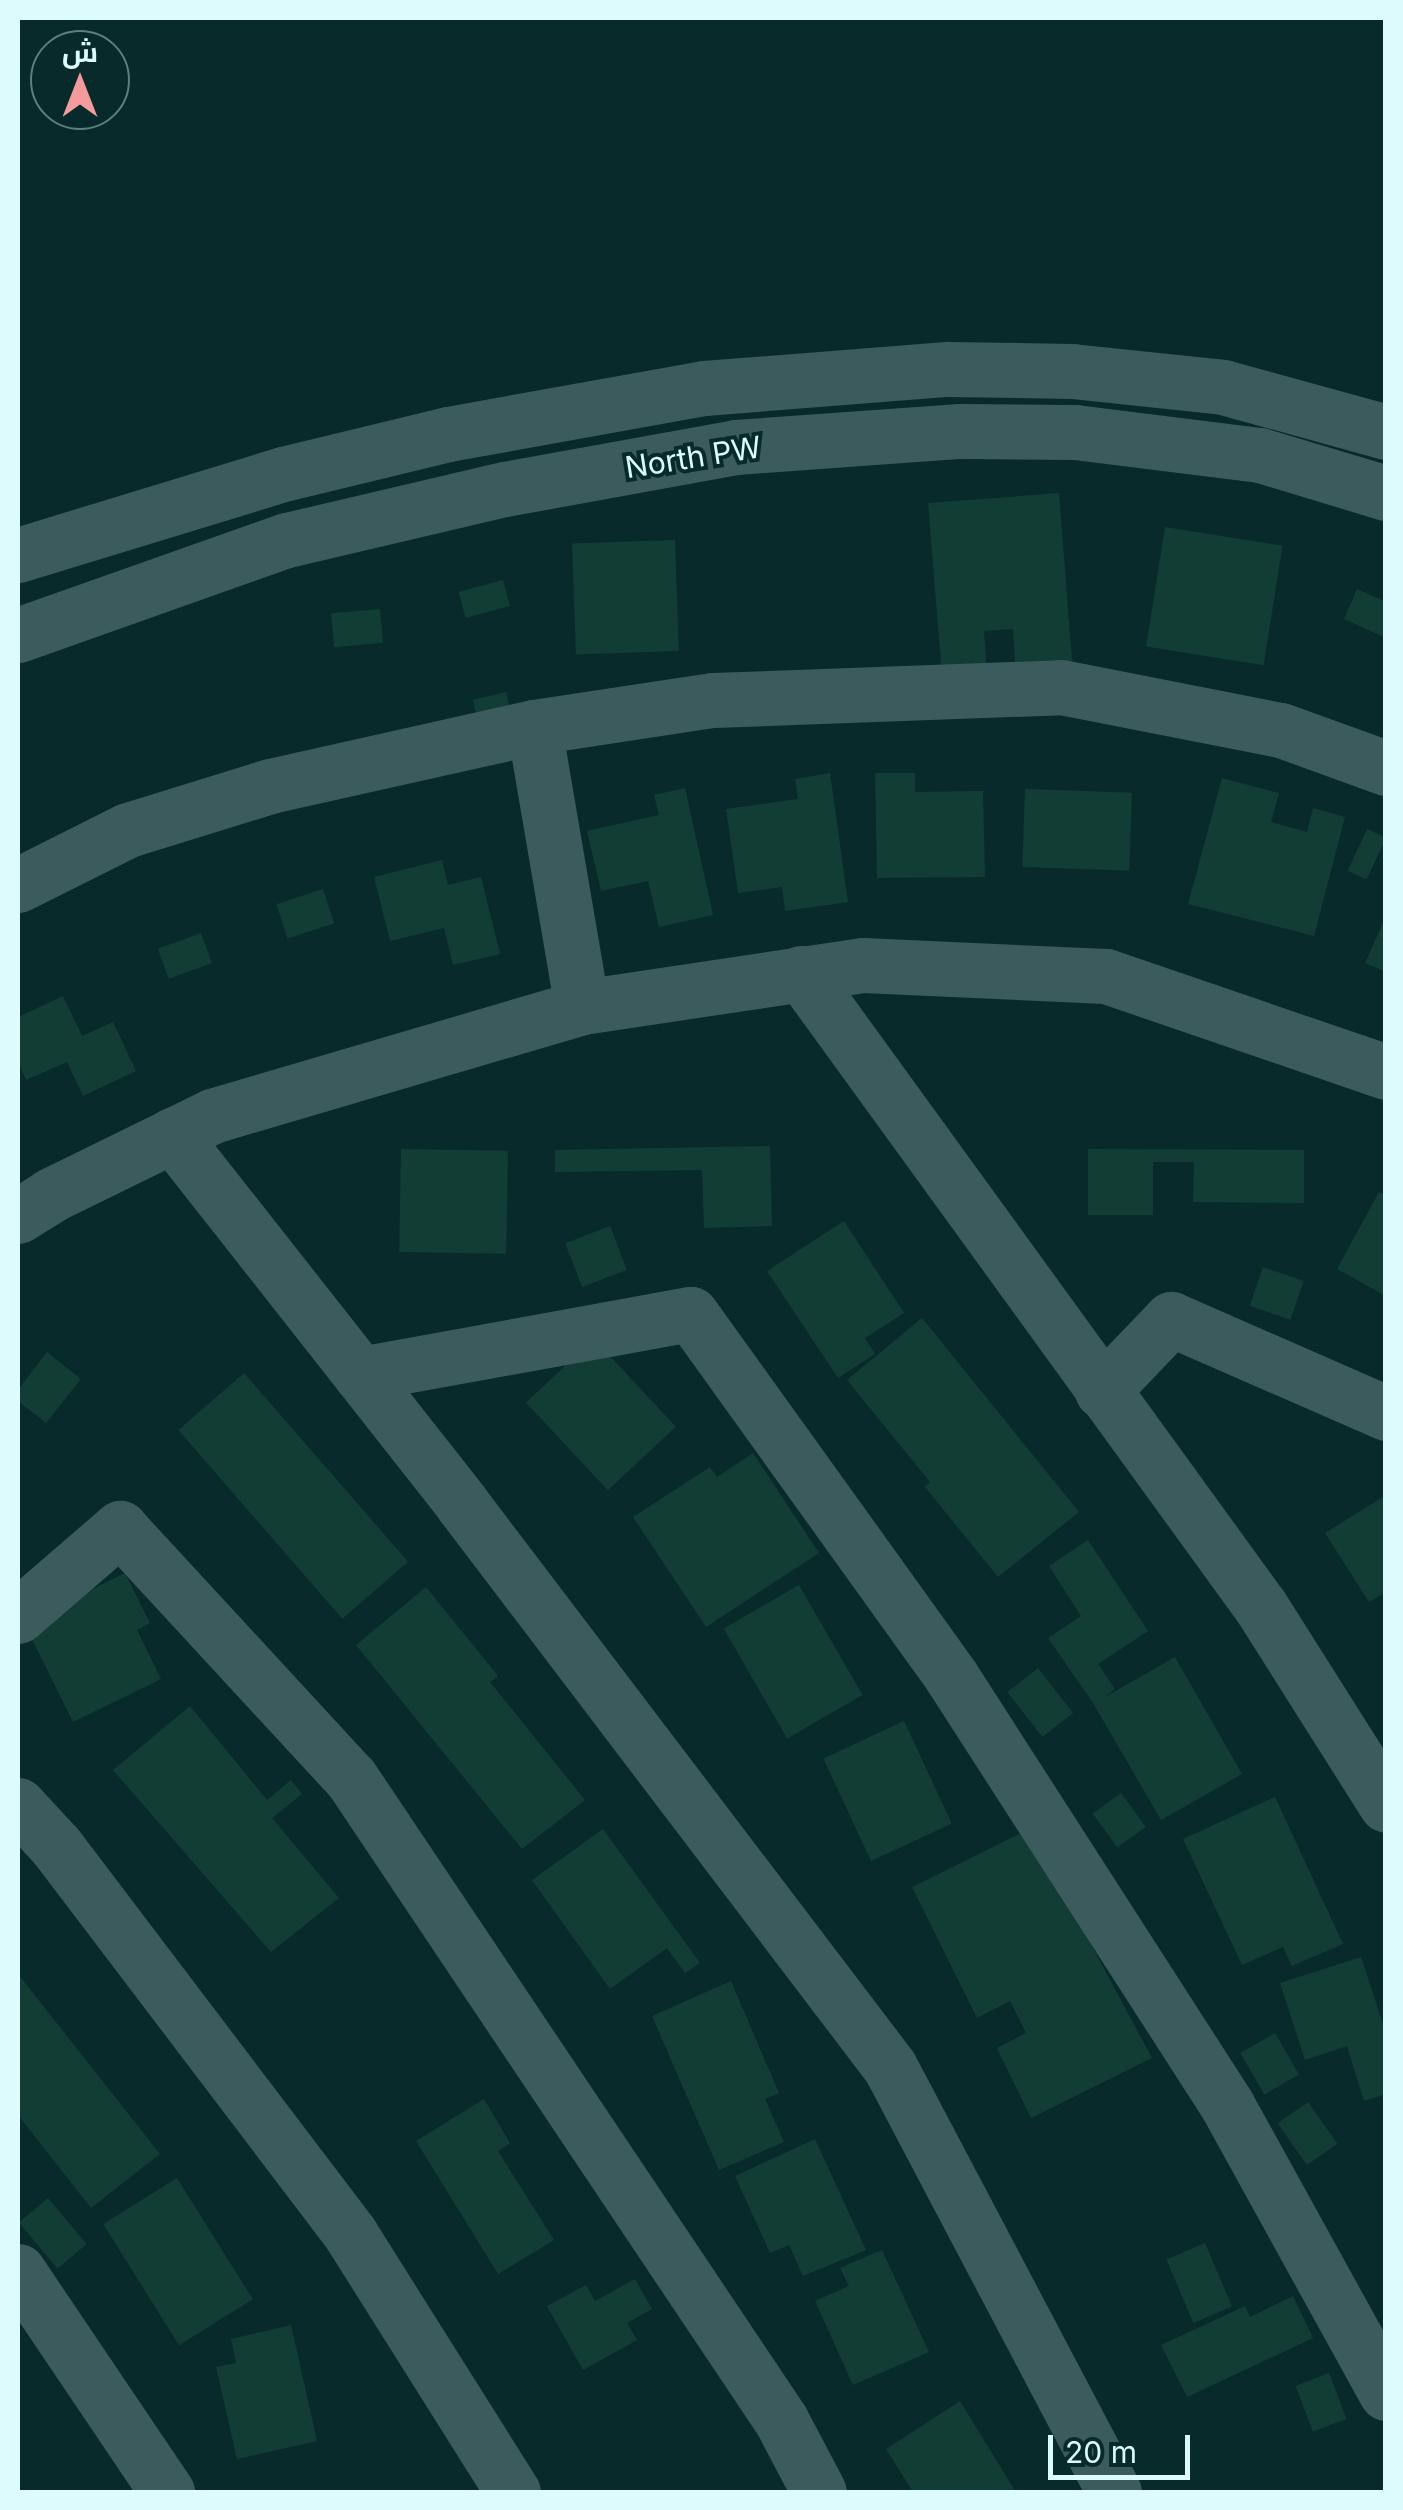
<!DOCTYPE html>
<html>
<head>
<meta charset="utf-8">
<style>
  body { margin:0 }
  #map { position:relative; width:1403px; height:2510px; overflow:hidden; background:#092a2b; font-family:Inter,Cairo,sans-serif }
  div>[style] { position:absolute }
  .building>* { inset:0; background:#123d35; transform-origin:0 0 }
  .minor>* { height:55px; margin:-27.5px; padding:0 27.5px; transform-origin:27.5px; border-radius:27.5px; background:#3b5b5c }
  span { translate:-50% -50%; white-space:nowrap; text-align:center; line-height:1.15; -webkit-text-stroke:8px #092a2b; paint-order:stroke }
  .street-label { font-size:30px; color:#ddfbfc }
  .frame { position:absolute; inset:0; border:20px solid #ddfbfc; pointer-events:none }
  .north { position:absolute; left:30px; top:30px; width:100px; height:100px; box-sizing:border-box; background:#092a2b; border:2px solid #5e7e7f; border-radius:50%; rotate:0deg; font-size:28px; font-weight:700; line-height:40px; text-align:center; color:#ddfbfc }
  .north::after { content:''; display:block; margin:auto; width:35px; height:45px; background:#f59b9d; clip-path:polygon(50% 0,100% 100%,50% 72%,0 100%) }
  .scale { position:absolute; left:1048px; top:2435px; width:142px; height:45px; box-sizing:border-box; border:5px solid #ddfbfc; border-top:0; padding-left:12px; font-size:30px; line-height:35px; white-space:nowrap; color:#ddfbfc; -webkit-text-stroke:8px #092a2b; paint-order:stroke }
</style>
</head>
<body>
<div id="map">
  <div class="building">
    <div style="clip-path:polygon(1059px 493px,1073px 673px,1016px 677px,1013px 629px,984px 631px,987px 671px,942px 675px,928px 503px)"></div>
    <div style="left:1165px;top:527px;width:119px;height:121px;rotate:9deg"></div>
    <div style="left:675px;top:540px;width:111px;height:103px;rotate:88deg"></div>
    <div style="left:503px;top:580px;width:27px;height:46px;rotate:75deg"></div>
    <div style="clip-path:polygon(1357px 589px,1386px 602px,1386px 638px,1344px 619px)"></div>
    <div style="left:380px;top:609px;width:34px;height:49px;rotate:85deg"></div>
    <div style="left:506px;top:692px;width:35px;height:34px;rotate:77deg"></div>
    <div style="clip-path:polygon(830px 773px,848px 902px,785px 911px,782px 887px,738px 893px,726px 809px,798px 799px,795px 779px)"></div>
    <div style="clip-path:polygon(875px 773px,915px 773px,915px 792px,983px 791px,985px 877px,877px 878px)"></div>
    <div style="clip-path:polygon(1222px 778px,1279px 793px,1271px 822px,1307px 832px,1313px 808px,1345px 817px,1314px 936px,1188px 904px)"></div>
    <div style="clip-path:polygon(685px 788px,713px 915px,659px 927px,648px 881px,601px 891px,587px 831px,659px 815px,654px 795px)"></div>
    <div style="left:1025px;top:789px;width:107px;height:78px;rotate:2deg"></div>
    <div style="left:1367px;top:829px;width:21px;height:46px;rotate:25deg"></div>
    <div style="clip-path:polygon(442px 860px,448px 885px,481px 877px,500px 954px,453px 965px,444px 928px,390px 941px,374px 877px)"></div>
    <div style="left:323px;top:889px;width:36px;height:49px;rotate:72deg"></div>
    <div style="clip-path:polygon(1386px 916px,1386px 972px,1365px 963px)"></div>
    <div style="left:201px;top:933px;width:32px;height:46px;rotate:70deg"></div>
    <div style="clip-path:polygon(63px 996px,82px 1036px,113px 1022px,136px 1071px,83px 1096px,67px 1062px,26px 1080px,18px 1062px,18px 1017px)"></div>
    <div style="clip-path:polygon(770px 1146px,772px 1226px,704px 1228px,702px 1170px,555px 1172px,555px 1150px)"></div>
    <div style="left:401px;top:1149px;width:107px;height:103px;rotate:1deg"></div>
    <div style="clip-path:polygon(1088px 1149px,1304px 1150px,1304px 1203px,1193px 1202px,1194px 1162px,1153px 1162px,1153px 1215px,1088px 1215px)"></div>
    <div style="clip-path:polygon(1379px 1192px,1386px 1195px,1386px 1296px,1337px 1269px)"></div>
    <div style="clip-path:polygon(844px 1221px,904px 1313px,865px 1338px,875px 1354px,838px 1378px,767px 1271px)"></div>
    <div style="left:610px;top:1226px;width:47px;height:48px;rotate:69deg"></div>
    <div style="left:1263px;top:1267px;width:43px;height:41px;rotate:19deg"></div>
    <div style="clip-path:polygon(922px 1318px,1079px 1512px,998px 1577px,925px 1487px,930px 1482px,847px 1380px)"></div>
    <div style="left:594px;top:1339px;width:120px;height:93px;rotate:47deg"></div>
    <div style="clip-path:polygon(47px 1352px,81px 1379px,46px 1423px,18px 1401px,18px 1390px)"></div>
    <div style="left:244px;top:1373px;width:250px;height:87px;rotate:49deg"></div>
    <div style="clip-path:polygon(753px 1453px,819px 1553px,706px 1627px,633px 1517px,710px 1467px,717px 1477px)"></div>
    <div style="clip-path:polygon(1386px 1495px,1386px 1592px,1369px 1602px,1325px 1533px)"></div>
    <div style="clip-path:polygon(1088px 1540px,1148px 1631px,1098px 1664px,1115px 1689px,1103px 1698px,1175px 1657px,1242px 1774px,1161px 1820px,1093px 1703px,1048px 1638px,1081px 1616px,1049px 1566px)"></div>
    <div style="clip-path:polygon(125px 1573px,150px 1623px,137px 1630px,161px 1679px,73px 1722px,24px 1623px)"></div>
    <div style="left:799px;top:1585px;width:127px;height:87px;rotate:60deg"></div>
    <div style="clip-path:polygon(426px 1587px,498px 1676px,490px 1682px,585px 1800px,522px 1849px,356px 1645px)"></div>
    <div style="left:1038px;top:1668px;width:57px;height:39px;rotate:52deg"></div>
    <div style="clip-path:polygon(190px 1706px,267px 1800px,291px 1780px,302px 1794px,272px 1818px,339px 1898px,271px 1952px,113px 1770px)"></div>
    <div style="left:904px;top:1721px;width:113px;height:89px;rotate:65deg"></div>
    <div style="left:1121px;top:1793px;width:42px;height:35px;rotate:54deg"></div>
    <div style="clip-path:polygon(1275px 1797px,1343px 1944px,1292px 1966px,1283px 1947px,1242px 1965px,1183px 1839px)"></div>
    <div style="clip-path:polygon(603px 1829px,700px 1963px,685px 1973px,667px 1948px,610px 1989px,532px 1880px)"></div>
    <div style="clip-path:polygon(1029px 1829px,1152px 2058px,1031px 2118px,997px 2048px,1026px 2033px,1010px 2001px,977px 2018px,912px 1887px)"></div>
    <div style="clip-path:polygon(1361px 1957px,1386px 2033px,1386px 2094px,1364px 2101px,1347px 2046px,1305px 2060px,1280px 1983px)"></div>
    <div style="clip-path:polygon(18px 1974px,160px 2154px,91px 2208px,18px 2115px)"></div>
    <div style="clip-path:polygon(731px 1981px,779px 2093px,765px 2099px,784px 2142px,719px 2170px,652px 2016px)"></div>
    <div style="left:1275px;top:2033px;width:48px;height:40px;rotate:60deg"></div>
    <div style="clip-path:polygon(484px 2099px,510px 2143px,498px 2151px,554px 2240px,498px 2274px,416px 2141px)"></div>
    <div style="left:1308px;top:2102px;width:51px;height:37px;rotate:55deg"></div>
    <div style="clip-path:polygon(815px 2139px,866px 2250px,803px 2276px,789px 2245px,770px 2253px,735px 2176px)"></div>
    <div style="left:177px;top:2178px;width:143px;height:87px;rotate:58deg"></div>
    <div style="left:48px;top:2198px;width:60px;height:38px;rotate:50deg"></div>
    <div style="left:1205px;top:2243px;width:69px;height:42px;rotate:67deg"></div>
    <div style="clip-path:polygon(882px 2250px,929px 2352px,853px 2385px,815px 2301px,849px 2286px,840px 2268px)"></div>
    <div style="clip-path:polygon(635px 2279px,652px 2309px,627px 2323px,637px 2340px,583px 2370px,547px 2306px,586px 2285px,595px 2301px)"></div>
    <div style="clip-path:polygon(1293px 2296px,1313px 2338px,1187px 2397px,1161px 2345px,1245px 2306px,1250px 2317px)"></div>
    <div style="clip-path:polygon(291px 2325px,317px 2441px,237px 2459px,216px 2367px,236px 2363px,231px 2339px)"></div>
    <div style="left:1329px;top:2373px;width:49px;height:36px;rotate:69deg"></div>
    <div style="clip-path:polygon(960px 2401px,1014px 2489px,1008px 2492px,913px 2492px,886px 2449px)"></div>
  </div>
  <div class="minor">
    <div style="left:18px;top:555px;width:277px;rotate:-17deg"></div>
    <div style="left:283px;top:474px;width:170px;rotate:-13.6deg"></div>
    <div style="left:448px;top:434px;width:260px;rotate:-10.2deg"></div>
    <div style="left:704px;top:388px;width:244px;rotate:-4.5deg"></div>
    <div style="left:947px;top:369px;width:125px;rotate:0.9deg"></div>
    <div style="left:1072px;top:371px;width:152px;rotate:6deg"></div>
    <div style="left:1223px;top:387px;width:169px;rotate:15.4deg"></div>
    <div style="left:18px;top:635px;width:285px;rotate:-19.5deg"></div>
    <div style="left:287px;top:540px;width:224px;rotate:-13.2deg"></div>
    <div style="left:505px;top:489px;width:235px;rotate:-10.3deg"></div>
    <div style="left:736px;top:447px;width:225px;rotate:-4.1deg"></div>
    <div style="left:960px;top:431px;width:115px;rotate:0.5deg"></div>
    <div style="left:1075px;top:432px;width:186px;rotate:7.1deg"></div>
    <div style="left:1260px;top:455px;width:132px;rotate:16.8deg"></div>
    <div style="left:534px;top:727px;width:284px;rotate:80.3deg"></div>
    <div style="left:18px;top:885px;width:123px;rotate:-26.6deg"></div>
    <div style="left:128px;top:830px;width:149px;rotate:-17.2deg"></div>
    <div style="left:270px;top:786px;width:271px;rotate:-12.6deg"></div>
    <div style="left:534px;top:727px;width:181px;rotate:-8.6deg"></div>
    <div style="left:713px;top:700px;width:348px;rotate:-2.1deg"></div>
    <div style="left:1061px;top:687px;width:224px;rotate:11.1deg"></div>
    <div style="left:1281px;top:730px;width:112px;rotate:19.9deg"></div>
    <div style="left:801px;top:973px;width:783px;rotate:54.04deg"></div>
    <div style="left:1261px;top:1607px;width:234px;rotate:57.7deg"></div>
    <div style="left:172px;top:1135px;width:469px;rotate:51.8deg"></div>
    <div style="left:462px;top:1504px;width:707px;rotate:52.76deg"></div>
    <div style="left:890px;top:2067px;width:480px;rotate:62.2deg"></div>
    <div style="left:18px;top:1216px;width:39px;rotate:-32deg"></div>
    <div style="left:51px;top:1195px;width:179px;rotate:-26.1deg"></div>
    <div style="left:212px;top:1116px;width:386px;rotate:-16.4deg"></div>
    <div style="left:582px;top:1007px;width:284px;rotate:-8.5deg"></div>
    <div style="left:863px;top:965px;width:243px;rotate:2.6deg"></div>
    <div style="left:1106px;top:976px;width:296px;rotate:18.9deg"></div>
    <div style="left:360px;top:1374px;width:336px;rotate:-10.3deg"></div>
    <div style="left:691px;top:1314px;width:446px;rotate:54.3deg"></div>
    <div style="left:951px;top:1676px;width:510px;rotate:57.24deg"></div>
    <div style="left:1227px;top:2105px;width:329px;rotate:61.1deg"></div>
    <div style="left:1102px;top:1391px;width:100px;rotate:-46.2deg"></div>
    <div style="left:1171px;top:1319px;width:235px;rotate:23.6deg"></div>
    <div style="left:18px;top:1616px;width:135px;rotate:-40.8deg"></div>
    <div style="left:120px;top:1528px;width:340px;rotate:47.3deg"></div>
    <div style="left:351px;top:1778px;width:773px;rotate:56.19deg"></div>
    <div style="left:781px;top:2420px;width:81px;rotate:62.2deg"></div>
    <div style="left:18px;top:1805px;width:56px;rotate:47.2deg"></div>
    <div style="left:56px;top:1846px;width:488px;rotate:52.8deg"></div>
    <div style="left:351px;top:2235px;width:304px;rotate:57.8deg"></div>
    <div style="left:18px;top:2271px;width:267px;rotate:56deg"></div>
  </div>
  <div class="street-label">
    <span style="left:693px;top:457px;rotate:-9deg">North PW</span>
  </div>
  <div class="frame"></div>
  <div class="north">ش</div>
  <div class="scale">20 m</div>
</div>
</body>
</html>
